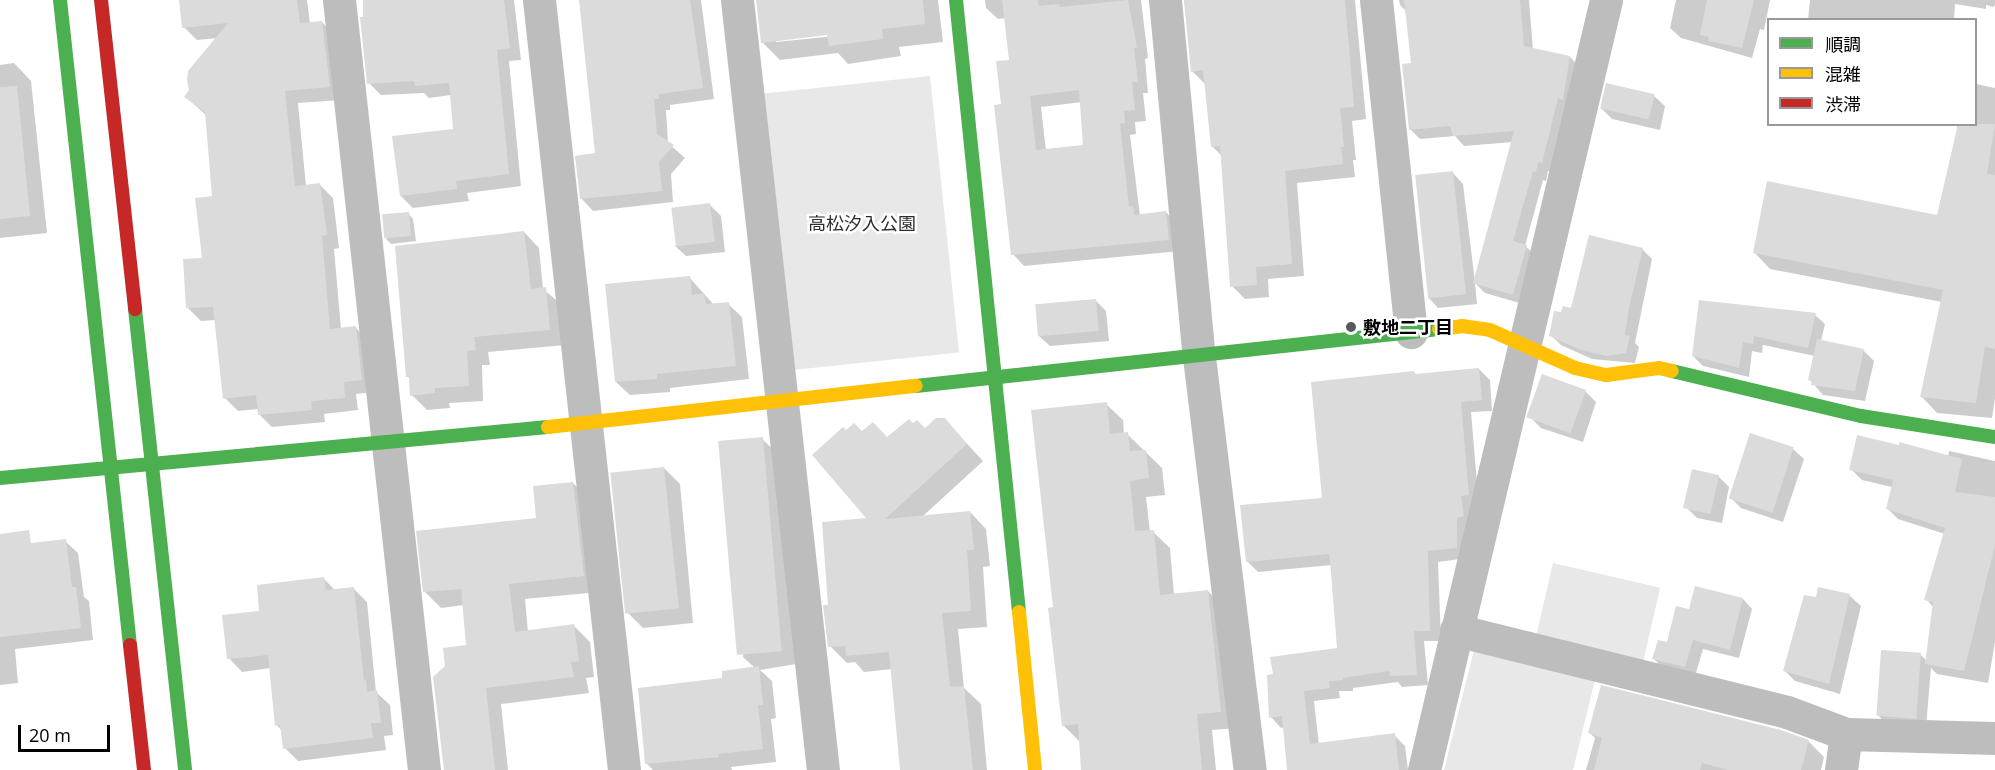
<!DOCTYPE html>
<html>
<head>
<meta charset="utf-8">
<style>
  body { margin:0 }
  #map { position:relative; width:1995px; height:770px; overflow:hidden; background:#fff; font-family:"Open Sans","Noto Sans JP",sans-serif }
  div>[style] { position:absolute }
  .green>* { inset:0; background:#e8e8e8; transform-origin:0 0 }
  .shadow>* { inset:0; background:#0003 }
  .building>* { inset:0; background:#dbdbdb; transform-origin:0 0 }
  .street>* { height:33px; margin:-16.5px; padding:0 16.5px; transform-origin:16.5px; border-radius:16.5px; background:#bdbdbd }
  .fast>* { height:14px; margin:-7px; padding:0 7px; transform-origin:7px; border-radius:7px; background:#4caf50 }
  .slow>* { height:14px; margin:-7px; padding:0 7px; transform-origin:7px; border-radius:7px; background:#ffc107 }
  .jam>* { height:14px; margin:-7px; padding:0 7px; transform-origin:7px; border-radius:7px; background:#c62828 }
  .dots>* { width:16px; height:16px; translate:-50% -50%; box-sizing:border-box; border:3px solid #fff; border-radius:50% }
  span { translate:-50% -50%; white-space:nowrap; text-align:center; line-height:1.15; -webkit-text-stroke:5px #fff; paint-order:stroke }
  .park-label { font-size:18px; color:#2c2c2c }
  .poi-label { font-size:18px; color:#000; font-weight:700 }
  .left { translate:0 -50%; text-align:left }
  .legend { position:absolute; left:1767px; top:18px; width:210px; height:108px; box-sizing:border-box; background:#fff; border:2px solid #999; margin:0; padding:8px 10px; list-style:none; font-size:18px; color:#000 }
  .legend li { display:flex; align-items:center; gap:12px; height:30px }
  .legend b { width:30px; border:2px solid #999 }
  .scale { position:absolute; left:18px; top:725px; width:92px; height:27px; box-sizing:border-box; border:3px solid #000; border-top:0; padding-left:8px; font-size:18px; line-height:21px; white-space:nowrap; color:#000; -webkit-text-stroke:4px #fff; paint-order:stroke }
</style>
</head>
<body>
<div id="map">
  <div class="green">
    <div style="left:930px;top:76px;width:278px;height:167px;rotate:84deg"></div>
    <div style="left:1553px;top:563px;width:110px;height:77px;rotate:13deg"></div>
    <div style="clip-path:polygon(1474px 650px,1595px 680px,1573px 770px,1444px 770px)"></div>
  </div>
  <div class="shadow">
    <div style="clip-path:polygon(181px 0,307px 0,310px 24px,322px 22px,335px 36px,342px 100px,298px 103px,306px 186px,320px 185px,333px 198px,339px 248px,334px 249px,341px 329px,356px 328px,369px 341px,374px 392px,356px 394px,358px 410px,324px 414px,325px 422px,272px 427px,259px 414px,259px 409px,238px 411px,225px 398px,216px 320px,201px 321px,188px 308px,204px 260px,214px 197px,207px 116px,186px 97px,218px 38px,197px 40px,184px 27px)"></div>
    <div style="clip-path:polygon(365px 0,514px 0,521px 60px,509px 61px,521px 186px,467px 193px,469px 201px,413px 208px,401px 196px,454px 130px,451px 95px,429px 98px,424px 93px,381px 95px,369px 83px)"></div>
    <div style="clip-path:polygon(581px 0,701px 0,714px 99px,670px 105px,670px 110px,666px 110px,668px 143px,685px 158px,671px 174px,673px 202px,593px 211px,581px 198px,596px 155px)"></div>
    <div style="clip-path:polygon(evenodd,757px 0,938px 0,943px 42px,899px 47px,901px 56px,848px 64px,838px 53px,780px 60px,762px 42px,757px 0,834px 33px,835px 36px,776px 42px,776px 39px,834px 33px)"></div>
    <div style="clip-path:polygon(evenodd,985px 0,1141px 0,1148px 58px,1145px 59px,1148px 93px,1143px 93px,1146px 121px,1135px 122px,1136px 134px,1130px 135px,1140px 216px,1166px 212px,1177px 224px,1180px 251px,1024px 266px,1013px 254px,1002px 105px,1010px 61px,1006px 18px,998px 19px,986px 8px,985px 0,1082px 102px,1085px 147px,1046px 151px,1041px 107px,1082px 102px)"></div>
    <div style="clip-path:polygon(1184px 0,1355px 0,1366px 119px,1352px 121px,1356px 160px,1353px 160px,1355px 177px,1297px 183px,1304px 276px,1268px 279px,1269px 297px,1245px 299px,1232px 286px,1223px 157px,1212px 146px,1205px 84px,1192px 71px)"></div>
    <div style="clip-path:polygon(1399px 0,1529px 0,1533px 50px,1570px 57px,1580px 67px,1552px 172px,1548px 171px,1546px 181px,1543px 180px,1525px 246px,1537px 256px,1523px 304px,1485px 293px,1475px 283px,1477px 304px,1438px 308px,1428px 297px,1453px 173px,1463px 184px,1475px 282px,1513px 142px,1464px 146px,1455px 136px,1420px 139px,1410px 129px,1413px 65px,1407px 12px,1400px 5px)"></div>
    <div style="clip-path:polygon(1676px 0,1770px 0,1764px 30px,1760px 29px,1752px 58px,1681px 38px,1670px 28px)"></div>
    <div style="clip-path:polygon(1810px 0,1995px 0,1995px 4px,1994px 7px,1986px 5px,1986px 9px,1955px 4px,1954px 20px,1808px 20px)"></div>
    <div style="clip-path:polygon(14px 63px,31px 81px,47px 233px,0 238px,0 65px)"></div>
    <div style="clip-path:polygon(1976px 84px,1995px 88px,1995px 398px,1992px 418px,1937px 413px,1922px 397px,1942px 302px,1770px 269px,1755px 253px,1938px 216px,1957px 136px,1957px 124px,1976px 124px)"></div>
    <div style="clip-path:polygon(1654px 96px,1665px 106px,1660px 130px,1612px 119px,1601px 108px)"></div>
    <div style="clip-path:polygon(710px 205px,721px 216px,725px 252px,686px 256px,675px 246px)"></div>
    <div style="clip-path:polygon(408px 213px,413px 219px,416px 241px,391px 244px,386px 239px)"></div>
    <div style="clip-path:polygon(524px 232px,539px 248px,543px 289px,561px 304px,565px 345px,488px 352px,490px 365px,482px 365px,483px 401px,449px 403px,450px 408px,427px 410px,412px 395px,411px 380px,408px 377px)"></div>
    <div style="clip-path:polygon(1642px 249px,1652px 259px,1635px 343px,1639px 347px,1635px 363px,1592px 359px,1561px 345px,1551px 335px,1563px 314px,1572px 310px)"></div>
    <div style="clip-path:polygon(689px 277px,714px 305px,728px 304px,742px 317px,749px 379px,670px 388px,670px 392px,630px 395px,616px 382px)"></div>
    <div style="clip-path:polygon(1095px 300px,1106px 311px,1109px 341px,1050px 346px,1039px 336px)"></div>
    <div style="clip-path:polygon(1815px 315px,1825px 324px,1821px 341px,1863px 350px,1874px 361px,1865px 401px,1823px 395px,1810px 380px,1815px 356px,1763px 345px,1762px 353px,1752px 351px,1749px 377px,1703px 366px,1693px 356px)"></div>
    <div style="clip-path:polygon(1479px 369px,1490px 380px,1492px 411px,1471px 412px,1479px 506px,1467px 558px,1438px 562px,1441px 641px,1424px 641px,1428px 685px,1402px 687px,1398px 682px,1353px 688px,1353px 691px,1339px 691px,1340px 698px,1314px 701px,1319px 745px,1394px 735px,1405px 746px,1408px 770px,1290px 770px,1285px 727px,1281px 728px,1271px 717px,1338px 649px,1332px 565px,1258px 572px,1247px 561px,1323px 500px,1414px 372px,1416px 375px)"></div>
    <div style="clip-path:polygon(1585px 391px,1596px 402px,1583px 442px,1541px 428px,1530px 417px)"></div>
    <div style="clip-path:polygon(1106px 404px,1123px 420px,1124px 434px,1127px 434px,1162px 468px,1165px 495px,1146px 497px,1150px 532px,1153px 532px,1170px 548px,1174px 595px,1208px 591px,1224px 608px,1237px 728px,1212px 730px,1216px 770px,1082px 770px,1080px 742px,1063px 725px,1054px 609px)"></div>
    <div style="clip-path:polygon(945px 420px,983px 461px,922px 517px,970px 512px,986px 529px,990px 566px,983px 567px,987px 627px,958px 629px,964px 688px,981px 704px,987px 770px,902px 770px,892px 669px,864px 672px,855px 662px,847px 663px,830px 646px,829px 606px,869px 519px,846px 432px,888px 439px,925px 430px)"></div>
    <div style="clip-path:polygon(762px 439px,776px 452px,796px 664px,760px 670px,772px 681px,776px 718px,771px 719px,776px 762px,731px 767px,732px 770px,653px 770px,647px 764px,724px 679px,755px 668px,743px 657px)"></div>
    <div style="clip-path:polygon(1793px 449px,1804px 459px,1783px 522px,1741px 508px,1730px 497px)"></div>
    <div style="clip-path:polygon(1949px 451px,1995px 461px,1995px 642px,1988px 683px,1937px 674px,1931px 668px,1926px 727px,1888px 726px,1878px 715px,1920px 654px,1927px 661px,1934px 608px,1926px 599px,1945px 534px,1898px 519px,1887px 508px,1892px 487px,1862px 480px,1851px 469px,1948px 457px)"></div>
    <div style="clip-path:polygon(664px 468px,680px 484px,693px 623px,643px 628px,627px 612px)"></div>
    <div style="clip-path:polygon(1718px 476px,1729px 487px,1722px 523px,1697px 518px,1686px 507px)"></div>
    <div style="clip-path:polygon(573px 483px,589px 499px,599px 592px,525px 599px,528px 632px,574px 626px,590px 642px,594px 677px,586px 678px,589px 693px,501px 704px,508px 770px,444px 770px,467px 646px,464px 605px,441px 608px,425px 592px,537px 520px)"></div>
    <div style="clip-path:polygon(65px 541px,78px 553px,84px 597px,89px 601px,93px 640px,15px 649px,18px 683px,0 685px,0 548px)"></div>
    <div style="clip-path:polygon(324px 579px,335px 590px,354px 589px,367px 602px,376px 692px,390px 705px,393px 735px,384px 736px,386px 750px,298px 761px,285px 748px,282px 731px,277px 725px,271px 668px,242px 672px,229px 658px,260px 613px)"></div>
    <div style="clip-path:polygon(1819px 589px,1850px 596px,1861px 606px,1840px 694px,1795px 681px,1784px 670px,1817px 599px)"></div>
    <div style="clip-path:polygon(1743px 599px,1752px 609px,1739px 658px,1703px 649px,1695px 676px,1664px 669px,1654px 659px,1668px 644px,1690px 610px)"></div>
    <div style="clip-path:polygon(1590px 733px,1808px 741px,1824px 757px,1821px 770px,1586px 770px,1595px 738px)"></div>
  </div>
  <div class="building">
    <div style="clip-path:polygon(179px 0,297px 0,300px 23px,322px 21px,330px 87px,285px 91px,295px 186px,320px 183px,327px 235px,322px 236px,330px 329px,356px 326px,362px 380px,344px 382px,345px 398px,311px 401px,312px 410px,258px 415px,256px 395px,223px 399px,213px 307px,186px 308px,183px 259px,202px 258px,195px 198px,212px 196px,205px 112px,184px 97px,189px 90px,187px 80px,188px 71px,228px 23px,182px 28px)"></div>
    <div style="clip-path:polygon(363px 0,504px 0,510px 48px,497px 50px,509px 174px,456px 181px,457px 189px,400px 196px,392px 136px,453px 129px,449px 83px,415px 86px,414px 81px,367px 84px,360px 17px,363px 17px)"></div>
    <div style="clip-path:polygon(579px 0,690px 0,703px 88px,659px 94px,659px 99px,654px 99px,657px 134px,674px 145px,659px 162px,662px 191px,580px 199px,575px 156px,595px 153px)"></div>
    <div style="clip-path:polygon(756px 0,923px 0,925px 24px,882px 29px,883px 39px,829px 46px,827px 35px,761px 43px)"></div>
    <div style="clip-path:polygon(evenodd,1002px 0,1038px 0,1039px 6px,1059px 4px,1060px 7px,1128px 0,1137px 47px,1134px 48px,1138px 82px,1132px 82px,1135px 110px,1124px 111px,1125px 123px,1120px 124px,1129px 207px,1133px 206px,1134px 215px,1166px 211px,1169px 240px,1011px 255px,994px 105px,1001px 104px,996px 61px,1009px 60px,1002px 0,1079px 90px,1083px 145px,1036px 150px,1030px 96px,1079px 90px)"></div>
    <div style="clip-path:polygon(1184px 0,1345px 0,1354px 107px,1340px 108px,1344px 147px,1341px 147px,1343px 164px,1285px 171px,1292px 264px,1256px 267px,1257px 285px,1230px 287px,1220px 146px,1211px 147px,1203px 70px,1191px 72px)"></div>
    <div style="clip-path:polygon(1404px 0,1520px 0,1524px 46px,1570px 56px,1563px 100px,1558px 98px,1542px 163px,1538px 162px,1536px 172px,1533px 171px,1513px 241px,1527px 245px,1513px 295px,1473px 283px,1514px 131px,1453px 136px,1450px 126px,1409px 130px,1402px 64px,1411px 63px)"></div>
    <div style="clip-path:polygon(1707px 0,1754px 0,1742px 48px,1708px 41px,1709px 37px,1700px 35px)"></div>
    <div style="left:1606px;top:83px;width:50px;height:26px;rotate:13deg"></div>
    <div style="clip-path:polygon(17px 86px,30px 216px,0 219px,0 87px)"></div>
    <div style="clip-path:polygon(1958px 124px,1995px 124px,1987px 174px,1995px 175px,1995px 349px,1985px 347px,1976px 403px,1920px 397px,1943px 290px,1753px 253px,1767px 181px,1937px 215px)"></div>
    <div style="left:1453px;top:171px;width:124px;height:38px;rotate:84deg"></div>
    <div style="left:710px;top:203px;width:39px;height:39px;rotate:83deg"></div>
    <div style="left:409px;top:212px;width:24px;height:27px;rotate:85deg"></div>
    <div style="clip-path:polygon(524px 231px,531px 289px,546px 287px,550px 330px,474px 337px,476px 350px,467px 351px,469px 386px,435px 388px,435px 393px,410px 396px,409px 377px,406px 377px,395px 246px)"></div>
    <div style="clip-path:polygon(1589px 235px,1643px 248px,1629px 308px,1625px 335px,1630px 336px,1626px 353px,1607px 356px,1581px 350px,1549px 336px,1554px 311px,1561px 312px,1563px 306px,1571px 308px)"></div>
    <div style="clip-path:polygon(690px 276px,692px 295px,704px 293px,706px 304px,729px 302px,736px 366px,657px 374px,657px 379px,615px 382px,605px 284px)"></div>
    <div style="left:1096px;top:299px;width:32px;height:61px;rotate:85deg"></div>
    <div style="clip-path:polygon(1699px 300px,1816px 313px,1808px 348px,1754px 336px,1753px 344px,1743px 342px,1739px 368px,1692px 356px)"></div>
    <div style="clip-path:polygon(1817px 339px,1864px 349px,1855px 391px,1811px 385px,1812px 381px,1808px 380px)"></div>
    <div style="clip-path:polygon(1479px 368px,1482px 400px,1461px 402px,1469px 495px,1461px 496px,1464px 516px,1457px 518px,1457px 548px,1428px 551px,1430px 631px,1414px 631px,1417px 675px,1390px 676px,1389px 671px,1343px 678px,1343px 680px,1329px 681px,1330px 688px,1304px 691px,1310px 744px,1395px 733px,1399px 770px,1287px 770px,1282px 716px,1269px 718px,1267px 675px,1273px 674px,1270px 657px,1337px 648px,1330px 561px,1329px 554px,1246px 562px,1240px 505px,1322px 498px,1311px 382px,1414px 371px,1415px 374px)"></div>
    <div style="left:1542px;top:374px;width:47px;height:46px;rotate:20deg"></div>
    <div style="clip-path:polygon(1107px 402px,1110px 434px,1128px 432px,1130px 451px,1146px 450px,1149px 478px,1130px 481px,1135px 531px,1154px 530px,1160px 595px,1208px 590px,1221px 712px,1197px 714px,1202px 770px,1081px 770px,1078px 724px,1062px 726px,1048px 608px,1053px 607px,1031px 410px)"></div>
    <div style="clip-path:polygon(936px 418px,945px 418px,967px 444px,885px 519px,970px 511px,974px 550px,967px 550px,971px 611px,942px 613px,950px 687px,964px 686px,973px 770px,900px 770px,889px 652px,846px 656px,845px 646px,828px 647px,823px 605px,828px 605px,822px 522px,866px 518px,812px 455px,843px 427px,846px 430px,854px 423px,862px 431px,873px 422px,887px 437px,909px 419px,913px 423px,917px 420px,925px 428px)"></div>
    <div style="left:1750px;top:433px;width:46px;height:69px;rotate:18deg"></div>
    <div style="clip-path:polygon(1857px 435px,1899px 445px,1899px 442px,1962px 459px,1955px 492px,1995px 497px,1995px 545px,1964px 671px,1925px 664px,1933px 602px,1924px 600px,1945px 528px,1886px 509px,1893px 480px,1849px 470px)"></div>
    <div style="left:763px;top:437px;width:215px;height:45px;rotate:85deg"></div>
    <div style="left:664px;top:467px;width:142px;height:54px;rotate:84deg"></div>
    <div style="left:1692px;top:469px;width:28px;height:40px;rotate:13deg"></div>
    <div style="clip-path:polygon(573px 482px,584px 576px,509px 584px,515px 632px,574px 624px,579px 661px,571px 662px,574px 677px,486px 688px,495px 770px,444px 770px,433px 677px,445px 666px,443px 648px,466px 645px,461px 589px,423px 592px,416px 531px,536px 518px,533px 486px)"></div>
    <div style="clip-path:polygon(29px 530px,31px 543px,66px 539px,72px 587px,76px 587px,81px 628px,0 637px,0 534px)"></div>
    <div style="clip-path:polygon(324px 577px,326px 590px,354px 587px,364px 681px,366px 680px,367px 692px,377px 690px,381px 723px,371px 723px,373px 738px,283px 749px,280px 725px,275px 726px,268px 655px,227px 659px,222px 615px,259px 611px,257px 585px)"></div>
    <div style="clip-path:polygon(1695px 586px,1743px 598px,1730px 650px,1693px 640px,1685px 667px,1652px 659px,1658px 640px,1667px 642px,1676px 606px,1689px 609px)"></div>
    <div style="clip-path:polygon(1818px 587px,1850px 594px,1829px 684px,1783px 671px,1804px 595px,1816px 597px)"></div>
    <div style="left:1881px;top:650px;width:40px;height:66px;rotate:4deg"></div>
    <div style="clip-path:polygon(759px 666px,763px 705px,758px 705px,763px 749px,718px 754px,719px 757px,645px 764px,638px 688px,722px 678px,722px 671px)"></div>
    <div style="clip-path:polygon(1601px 685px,1781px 730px,1809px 740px,1801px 770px,1729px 770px,1702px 763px,1700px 770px,1594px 770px,1602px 738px,1588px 733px)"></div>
  </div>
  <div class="street">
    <div style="left:339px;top:0;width:775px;rotate:83.7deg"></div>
    <div style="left:539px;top:0;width:775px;rotate:83.7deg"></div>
    <div style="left:737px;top:0;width:775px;rotate:83.63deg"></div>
    <div style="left:1165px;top:0;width:359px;rotate:84.6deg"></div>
    <div style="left:1199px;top:357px;width:416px;rotate:83deg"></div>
    <div style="left:1376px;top:0;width:334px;rotate:84deg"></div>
    <div style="left:1456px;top:630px;width:341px;rotate:13.9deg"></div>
    <div style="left:1787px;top:712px;width:63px;rotate:20.4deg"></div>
    <div style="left:1846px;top:734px;width:36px;rotate:98deg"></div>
    <div style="left:1846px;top:734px;width:149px;rotate:1.5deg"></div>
    <div style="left:1424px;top:770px;width:791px;rotate:-76.7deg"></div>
  </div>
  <div class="fast">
    <div style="left:60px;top:0;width:649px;rotate:83.81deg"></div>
    <div style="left:956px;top:0;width:615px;rotate:84.12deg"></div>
    <div style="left:135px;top:309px;width:464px;rotate:83.8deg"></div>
    <div style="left:1672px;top:371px;width:194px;rotate:13.4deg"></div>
    <div style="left:1861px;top:416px;width:136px;rotate:8.9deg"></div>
    <div style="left:916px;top:386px;width:526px;rotate:-6.22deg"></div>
    <div style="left:0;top:478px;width:550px;rotate:-5.32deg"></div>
  </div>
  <div class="slow">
    <div style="left:1439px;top:329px;width:23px;rotate:-7deg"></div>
    <div style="left:1462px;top:326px;width:28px;rotate:8deg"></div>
    <div style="left:1490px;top:330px;width:93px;rotate:24.1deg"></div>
    <div style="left:1575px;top:368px;width:32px;rotate:13deg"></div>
    <div style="left:1606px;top:375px;width:53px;rotate:-7.5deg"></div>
    <div style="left:1659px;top:368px;width:13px;rotate:13deg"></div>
    <div style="left:548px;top:427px;width:370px;rotate:-6.4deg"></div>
    <div style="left:1019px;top:612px;width:159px;rotate:84.2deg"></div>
  </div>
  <div class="jam">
    <div style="left:101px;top:0;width:311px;rotate:83.7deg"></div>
    <div style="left:130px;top:645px;width:126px;rotate:83.6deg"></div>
  </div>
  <div class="dots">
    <div style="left:1351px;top:327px;background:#595959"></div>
  </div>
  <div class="park-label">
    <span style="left:862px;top:223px">高松汐入公園</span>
  </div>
  <div class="poi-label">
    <span class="left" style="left:1363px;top:327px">敷地二丁目</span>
  </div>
  <ul class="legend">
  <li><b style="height:8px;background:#4caf50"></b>順調</li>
  <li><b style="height:8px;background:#ffc107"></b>混雑</li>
  <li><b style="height:8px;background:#c62828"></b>渋滞</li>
  </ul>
  <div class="scale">20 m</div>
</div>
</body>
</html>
